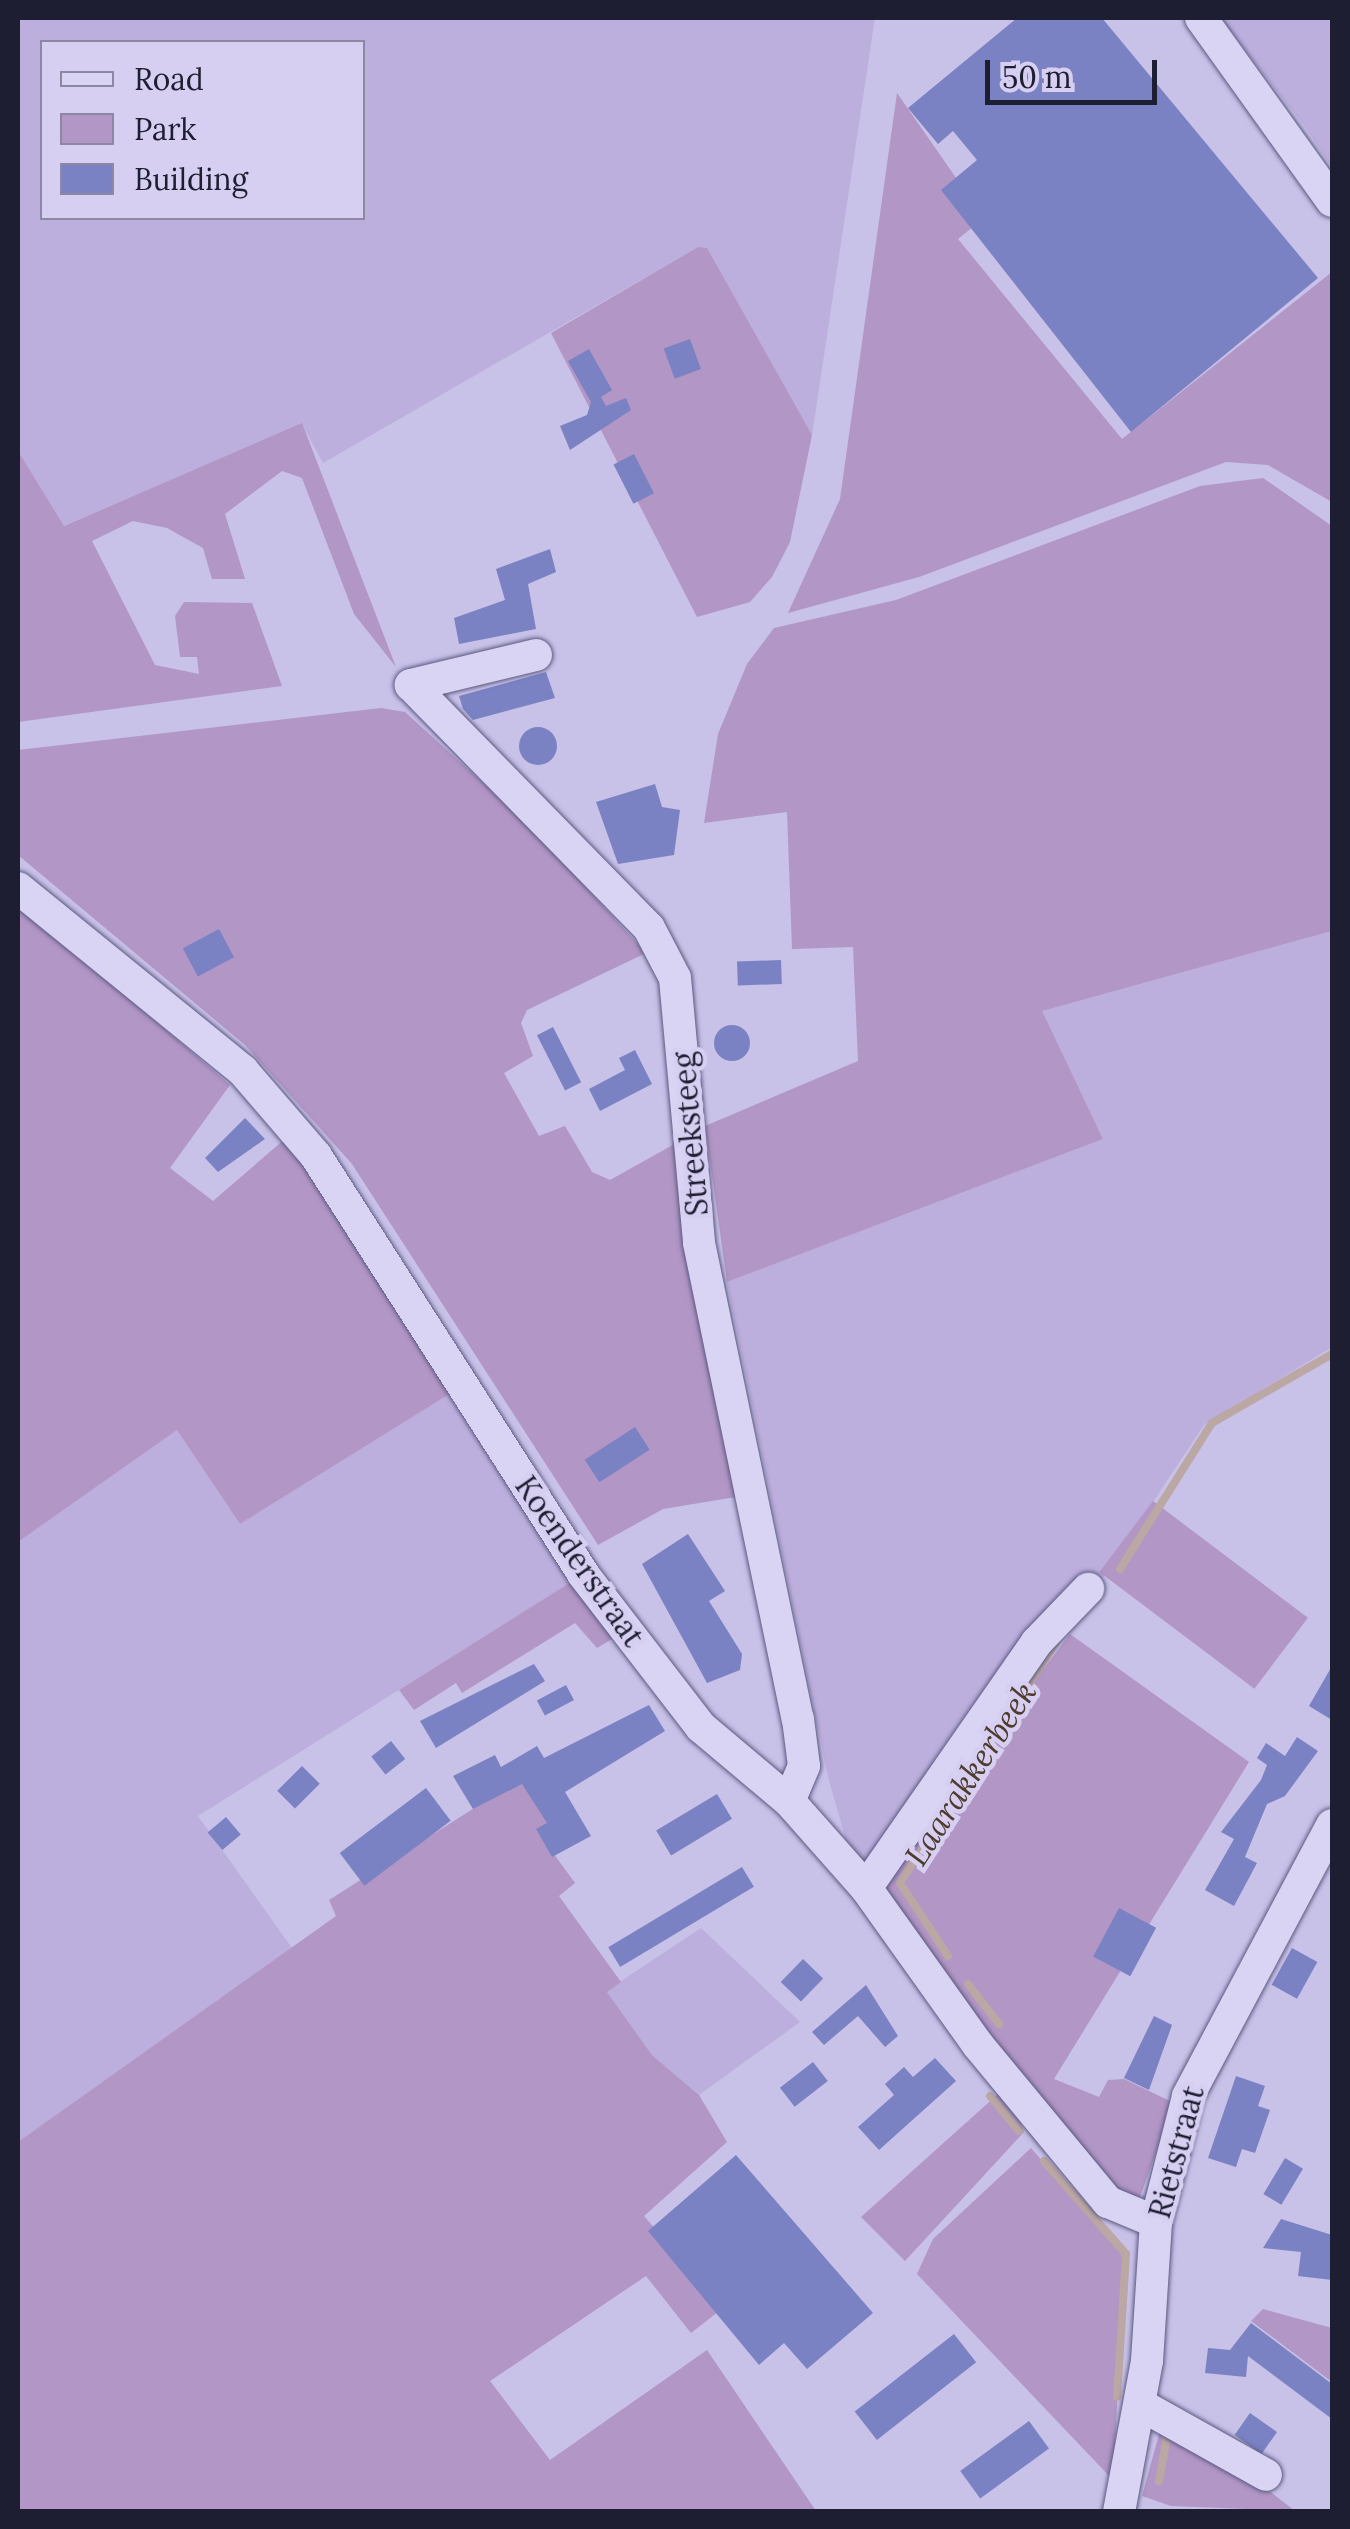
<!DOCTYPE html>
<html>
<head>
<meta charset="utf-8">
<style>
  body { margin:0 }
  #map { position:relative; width:1350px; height:2529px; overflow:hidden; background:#c8c1e8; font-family:Lora,serif }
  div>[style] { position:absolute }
  .farmland>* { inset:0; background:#bdafdd }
  .green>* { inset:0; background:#b296c5; transform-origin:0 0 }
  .stream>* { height:8px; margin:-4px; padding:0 4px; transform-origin:4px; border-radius:4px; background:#bba7a3 }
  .building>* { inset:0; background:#7a82c3; transform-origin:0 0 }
  .round { border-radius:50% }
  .roads { filter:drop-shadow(0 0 2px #5b5a80) drop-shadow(0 0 2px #5b5a80) }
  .minor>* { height:32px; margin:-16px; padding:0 16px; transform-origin:16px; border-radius:16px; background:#d9d3f4 }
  span { translate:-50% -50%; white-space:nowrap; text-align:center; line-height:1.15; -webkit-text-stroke:9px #d6cff1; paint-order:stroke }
  .street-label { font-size:30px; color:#1d1e31 }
  .water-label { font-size:32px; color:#4f3c2e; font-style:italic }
  .frame { position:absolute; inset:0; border:20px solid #1d1e31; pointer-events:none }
  .legend { position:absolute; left:40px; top:40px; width:325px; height:180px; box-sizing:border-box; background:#d6cff1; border:2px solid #8c88a4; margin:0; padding:12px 18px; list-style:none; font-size:30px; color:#1d1e31 }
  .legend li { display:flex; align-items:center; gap:20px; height:50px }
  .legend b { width:50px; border:2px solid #8c88a4 }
  .scale { position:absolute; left:985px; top:60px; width:172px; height:45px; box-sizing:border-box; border:5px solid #1d1e31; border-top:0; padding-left:12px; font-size:30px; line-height:35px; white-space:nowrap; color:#1d1e31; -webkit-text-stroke:8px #d6cff1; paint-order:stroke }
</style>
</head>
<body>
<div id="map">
  <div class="farmland">
    <div style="clip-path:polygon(evenodd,18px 18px,875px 18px,812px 435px,698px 247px,323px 463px,302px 424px,63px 526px,18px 451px,18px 18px,42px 42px,362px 42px,362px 218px,42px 218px,42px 42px)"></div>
    <div style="clip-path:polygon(1220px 18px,1332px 18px,1332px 167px,1306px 128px)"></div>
    <div style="clip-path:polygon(1332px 931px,1332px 1347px,1204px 1425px,1088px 1600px,885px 1857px,862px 1863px,848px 1847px,828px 1777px,727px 1282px,1103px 1139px,1041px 1011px)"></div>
    <div style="clip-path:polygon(456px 1390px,579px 1577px,198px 1816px,292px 1948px,18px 2142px,18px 1542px,177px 1430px,240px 1524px)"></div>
    <div style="clip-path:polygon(701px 1928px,800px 2022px,699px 2095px,652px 2055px,606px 1991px)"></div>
  </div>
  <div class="green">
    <div style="clip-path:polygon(897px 93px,984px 218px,958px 239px,1122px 439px,1332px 272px,1332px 502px,1268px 465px,1226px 462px,919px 577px,788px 613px,840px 499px)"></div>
    <div style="clip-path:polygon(698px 247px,707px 248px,812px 435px,790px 542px,772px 577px,750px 602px,697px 617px,551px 333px)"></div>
    <div style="clip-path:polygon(302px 423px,396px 667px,354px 614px,302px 478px,282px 471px,225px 514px,245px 579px,212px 579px,203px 548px,167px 528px,133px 521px,92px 541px,155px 665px,199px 674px,197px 657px,180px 657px,175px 616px,184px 602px,252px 603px,282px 686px,18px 722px,18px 451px,64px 526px)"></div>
    <div style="clip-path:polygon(1263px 478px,1332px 526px,1332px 931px,1042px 1011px,1103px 1139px,727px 1282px,705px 1126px,858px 1061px,853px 947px,792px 949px,787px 812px,704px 823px,718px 734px,747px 664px,774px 628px,896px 600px,1200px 486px)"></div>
    <div style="clip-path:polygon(381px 708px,405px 712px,527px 823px,646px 953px,527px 1010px,521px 1023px,533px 1056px,504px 1073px,539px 1136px,565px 1126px,592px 1172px,610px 1180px,680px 1141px,742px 1496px,663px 1509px,598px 1545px,352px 1164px,245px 1045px,18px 855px,18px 750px)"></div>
    <div style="clip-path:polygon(18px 903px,230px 1085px,170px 1168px,213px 1201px,286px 1138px,456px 1390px,240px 1524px,177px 1430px,18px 1542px)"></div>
    <div style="left:1153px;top:1501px;width:194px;height:89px;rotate:37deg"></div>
    <div style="clip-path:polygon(579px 1577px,617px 1636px,597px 1648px,575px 1623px,462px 1693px,456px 1683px,414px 1710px,399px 1690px)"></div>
    <div style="clip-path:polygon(1070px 1634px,1249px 1762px,1054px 2079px,1099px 2097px,1108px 2080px,1124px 2079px,1174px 2103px,1140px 2197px,1115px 2194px,1039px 2110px,881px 1884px)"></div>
    <div style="clip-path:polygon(522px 1778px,553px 1820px,537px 1831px,575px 1883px,559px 1896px,621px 1982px,607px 1992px,652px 2055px,699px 2095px,727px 2142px,644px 2216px,723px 2308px,691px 2333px,646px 2276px,490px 2381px,550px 2460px,707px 2350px,816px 2511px,18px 2512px,18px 2142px,336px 1916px,329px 1900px)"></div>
    <div style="clip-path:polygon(1007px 2086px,1024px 2132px,905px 2261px,861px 2217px)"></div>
    <div style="clip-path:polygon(1031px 2148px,1125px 2256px,1113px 2480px,917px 2274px,933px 2239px)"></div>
    <div style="clip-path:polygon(1263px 2309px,1332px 2328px,1332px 2382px,1251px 2321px)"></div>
    <div style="clip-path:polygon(1163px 2420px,1263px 2486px,1295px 2511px,1171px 2506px,1142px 2496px)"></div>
  </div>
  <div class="stream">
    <div style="left:1120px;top:1569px;width:173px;rotate:-57.8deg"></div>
    <div style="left:1212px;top:1423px;width:138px;rotate:-29.9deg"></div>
    <div style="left:948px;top:1956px;width:87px;rotate:-123.3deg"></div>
    <div style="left:900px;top:1883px;width:286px;rotate:-57deg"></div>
    <div style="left:968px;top:1984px;width:51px;rotate:52.2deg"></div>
    <div style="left:990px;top:2096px;width:45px;rotate:50.4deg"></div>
    <div style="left:1044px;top:2161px;width:124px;rotate:48.6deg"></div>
    <div style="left:1126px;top:2254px;width:143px;rotate:93.6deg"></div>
    <div style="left:1159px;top:2481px;width:45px;rotate:-79.7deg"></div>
  </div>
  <div class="building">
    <div style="clip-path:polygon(1017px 18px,1102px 18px,1318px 278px,1131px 432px,941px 190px,977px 160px,953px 131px,938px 144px,908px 108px)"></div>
    <div style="left:690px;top:339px;width:32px;height:28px;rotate:70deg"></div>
    <div style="clip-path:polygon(589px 349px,612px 390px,601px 397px,606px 406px,626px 398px,631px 410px,570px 450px,560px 426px,587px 415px,591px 402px,568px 361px)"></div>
    <div style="left:634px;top:454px;width:44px;height:23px;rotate:63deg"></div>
    <div style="clip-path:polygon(550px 549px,556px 572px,528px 584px,536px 629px,459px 644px,454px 618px,505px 600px,496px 569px)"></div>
    <div style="clip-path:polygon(546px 672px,555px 698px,473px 720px,463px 709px,459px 696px)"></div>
    <div class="round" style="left:519px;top:727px;width:38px;height:38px"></div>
    <div style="clip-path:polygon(655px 784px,662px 807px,680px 810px,674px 855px,618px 864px,596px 802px)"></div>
    <div style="left:219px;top:929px;width:32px;height:41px;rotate:62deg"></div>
    <div style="left:781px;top:960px;width:24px;height:44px;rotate:88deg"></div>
    <div class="round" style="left:714px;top:1025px;width:36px;height:36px"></div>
    <div style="left:553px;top:1027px;width:62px;height:18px;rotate:63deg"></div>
    <div style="clip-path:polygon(635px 1050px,652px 1084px,600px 1111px,589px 1089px,625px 1070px,619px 1058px)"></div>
    <div style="clip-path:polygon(245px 1118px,265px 1139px,218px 1172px,205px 1158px)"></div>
    <div style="left:635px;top:1427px;width:27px;height:60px;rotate:57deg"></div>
    <div style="clip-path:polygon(688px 1534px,725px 1591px,709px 1601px,742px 1654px,740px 1670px,707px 1683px,642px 1564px)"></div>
    <div style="clip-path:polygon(534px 1664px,545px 1681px,436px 1748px,420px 1721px)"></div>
    <div style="clip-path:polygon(1332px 1666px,1332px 1720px,1309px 1706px)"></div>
    <div style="left:566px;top:1685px;width:17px;height:33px;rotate:62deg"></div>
    <div style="clip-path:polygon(649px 1705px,665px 1731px,565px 1792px,591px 1836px,552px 1857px,536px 1829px,547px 1823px,522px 1784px,473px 1809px,453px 1776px,495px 1755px,501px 1767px,537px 1746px,544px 1758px)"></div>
    <div style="clip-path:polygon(1297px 1737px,1318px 1751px,1285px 1796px,1267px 1804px,1245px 1857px,1257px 1863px,1234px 1906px,1205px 1890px,1234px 1839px,1221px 1832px,1261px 1780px,1267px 1765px,1257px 1758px,1266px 1743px,1285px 1756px)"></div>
    <div style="left:391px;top:1741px;width:23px;height:25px;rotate:52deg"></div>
    <div style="left:302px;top:1766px;width:25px;height:35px;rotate:45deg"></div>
    <div style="left:426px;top:1788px;width:41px;height:108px;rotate:53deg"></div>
    <div style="left:717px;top:1794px;width:29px;height:71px;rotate:59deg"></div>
    <div style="left:226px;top:1817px;width:23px;height:24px;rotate:50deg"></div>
    <div style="left:742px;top:1867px;width:23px;height:156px;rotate:59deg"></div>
    <div style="left:1119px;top:1908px;width:42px;height:55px;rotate:28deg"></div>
    <div style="left:1292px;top:1948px;width:29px;height:42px;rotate:29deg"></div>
    <div style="left:803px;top:1959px;width:28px;height:32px;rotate:44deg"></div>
    <div style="clip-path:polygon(866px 1985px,898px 2036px,885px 2047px,858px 2016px,824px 2045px,812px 2032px)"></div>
    <div style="clip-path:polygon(1154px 2016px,1172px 2025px,1149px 2090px,1124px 2078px)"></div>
    <div style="clip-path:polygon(935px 2058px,956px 2081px,879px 2150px,858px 2127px,894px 2095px,885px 2084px,904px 2067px,913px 2077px)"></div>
    <div style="left:813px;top:2062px;width:24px;height:42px;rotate:52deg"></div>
    <div style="clip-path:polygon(1236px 2076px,1265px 2086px,1258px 2106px,1270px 2110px,1255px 2153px,1242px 2149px,1236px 2167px,1208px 2158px)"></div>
    <div style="clip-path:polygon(736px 2155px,873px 2313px,807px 2369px,784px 2343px,759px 2365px,648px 2231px)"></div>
    <div style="left:1285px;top:2158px;width:21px;height:42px;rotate:31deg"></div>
    <div style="clip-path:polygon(1281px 2219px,1332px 2235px,1332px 2280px,1298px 2276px,1301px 2252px,1263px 2248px)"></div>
    <div style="clip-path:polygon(1251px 2323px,1332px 2384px,1332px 2419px,1248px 2356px,1246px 2377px,1205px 2373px,1208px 2348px,1230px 2350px)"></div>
    <div style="left:954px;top:2334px;width:36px;height:126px;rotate:52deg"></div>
    <div style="left:1250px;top:2413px;width:33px;height:27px;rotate:35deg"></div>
    <div style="left:1029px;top:2421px;width:34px;height:85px;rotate:54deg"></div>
  </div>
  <div class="roads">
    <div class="minor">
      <div style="left:1201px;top:18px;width:225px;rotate:54.4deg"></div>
      <div style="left:536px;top:655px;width:129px;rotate:166.5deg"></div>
      <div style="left:411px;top:685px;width:340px;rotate:45.6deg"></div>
      <div style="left:649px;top:928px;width:56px;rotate:62.5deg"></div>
      <div style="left:675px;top:978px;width:266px;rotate:84.8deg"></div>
      <div style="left:699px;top:1243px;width:486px;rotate:78.3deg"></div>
      <div style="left:798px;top:1719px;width:47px;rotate:82.7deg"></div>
      <div style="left:804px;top:1766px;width:38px;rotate:113deg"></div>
      <div style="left:18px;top:888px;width:290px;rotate:39.1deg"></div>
      <div style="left:243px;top:1071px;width:112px;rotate:49.3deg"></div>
      <div style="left:316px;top:1156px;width:496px;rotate:57.4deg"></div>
      <div style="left:583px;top:1574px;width:193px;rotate:52.4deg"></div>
      <div style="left:701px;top:1727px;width:115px;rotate:40.1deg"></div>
      <div style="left:789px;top:1801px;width:116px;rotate:48.5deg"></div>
      <div style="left:866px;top:1888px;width:193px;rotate:54.5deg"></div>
      <div style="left:978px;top:2045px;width:204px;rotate:50.4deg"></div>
      <div style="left:1108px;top:2202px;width:52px;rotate:22.6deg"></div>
      <div style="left:866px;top:1888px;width:300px;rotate:-55.2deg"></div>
      <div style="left:1037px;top:1642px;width:74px;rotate:-46.1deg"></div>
      <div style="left:1141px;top:2405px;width:143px;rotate:29.2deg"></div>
      <div style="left:1119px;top:2512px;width:154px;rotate:-79.5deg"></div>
      <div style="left:1147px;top:2361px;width:139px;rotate:-86.3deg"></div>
      <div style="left:1156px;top:2222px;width:130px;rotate:-75.7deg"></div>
      <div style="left:1188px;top:2096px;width:307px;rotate:-62deg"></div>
    </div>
  </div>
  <div class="street-label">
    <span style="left:690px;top:1134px;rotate:-95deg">Streeksteeg</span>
    <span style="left:580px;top:1561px;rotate:55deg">Koenderstraat</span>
    <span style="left:1176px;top:2152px;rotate:-75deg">Rietstraat</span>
  </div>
  <div class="water-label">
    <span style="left:971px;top:1774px;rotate:-57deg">Laarakkerbeek</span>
  </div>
  <div class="frame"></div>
  <ul class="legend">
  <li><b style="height:12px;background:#d9d3f4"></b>Road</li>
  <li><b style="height:28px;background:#b296c5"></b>Park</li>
  <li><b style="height:28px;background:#7a82c3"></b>Building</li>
  </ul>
  <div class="scale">50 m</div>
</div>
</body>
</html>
